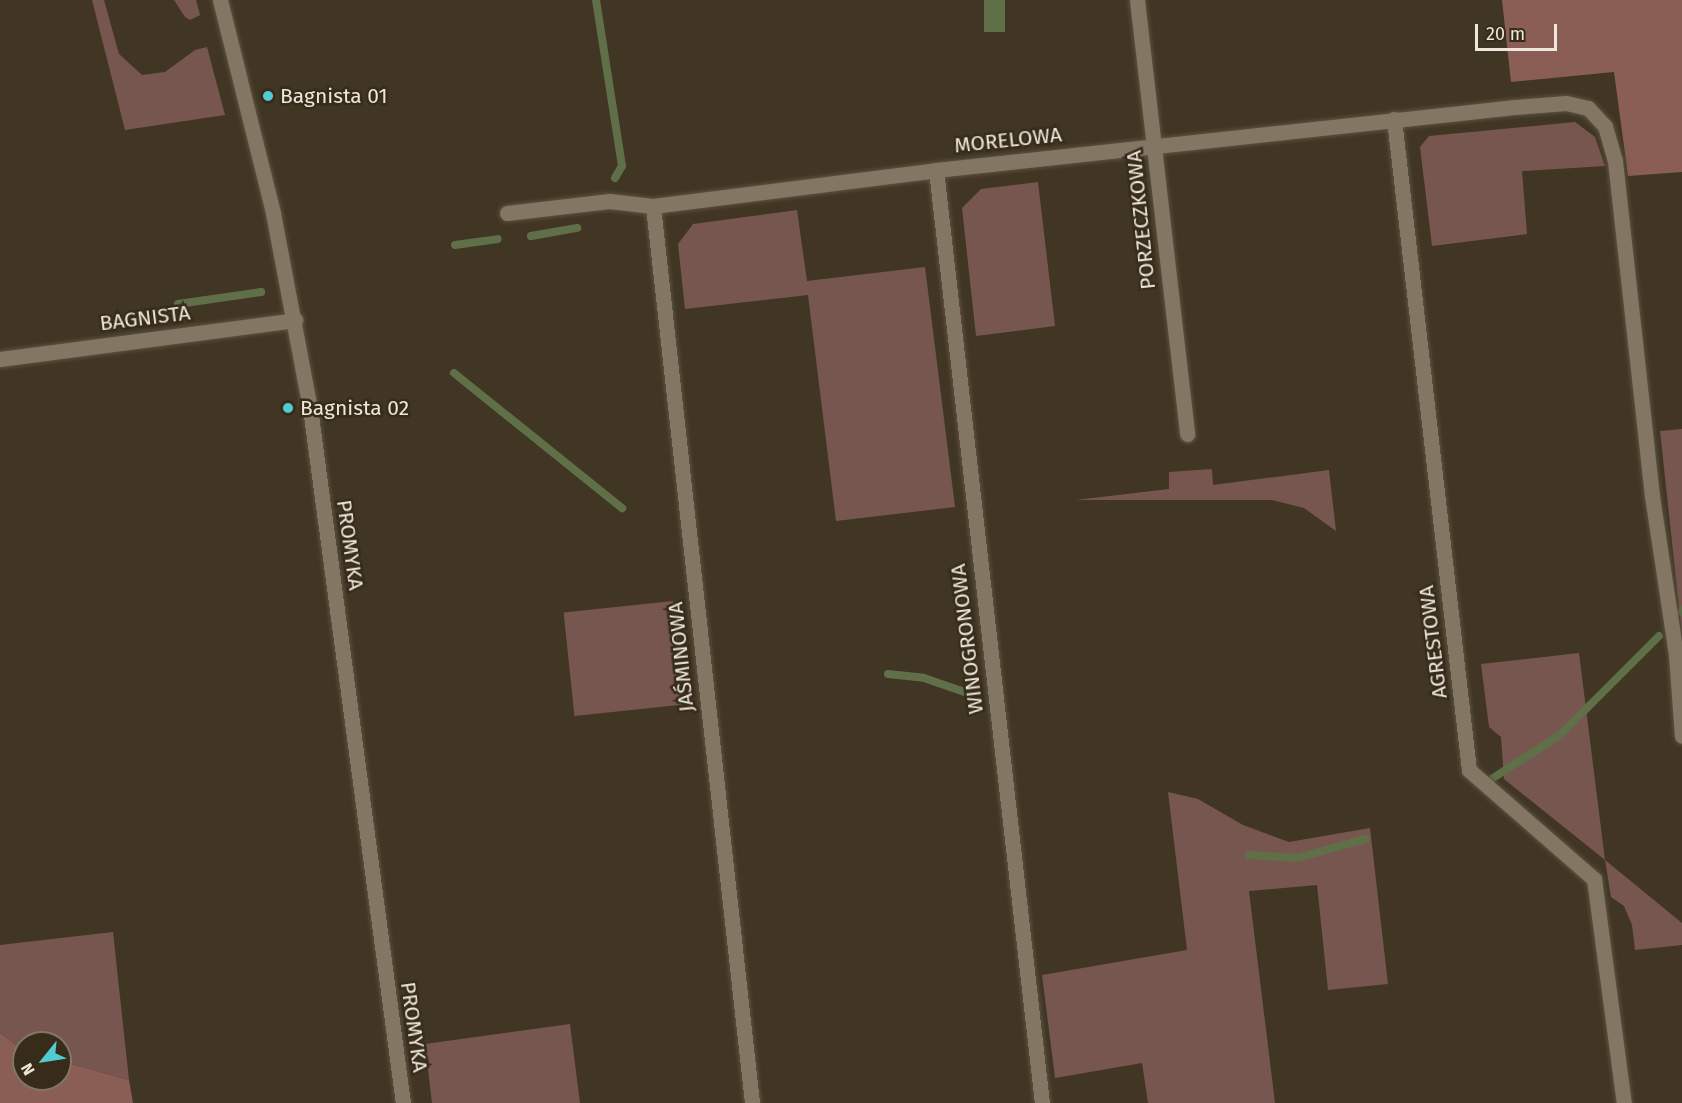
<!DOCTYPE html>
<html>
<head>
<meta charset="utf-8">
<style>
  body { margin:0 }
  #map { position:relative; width:1682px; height:1103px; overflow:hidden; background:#413624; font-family:"Fira Sans",sans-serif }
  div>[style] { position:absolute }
  .green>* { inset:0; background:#785650; transform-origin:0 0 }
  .forest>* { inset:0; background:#8a5d55 }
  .water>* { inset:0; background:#5f7049; transform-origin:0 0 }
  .stream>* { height:8px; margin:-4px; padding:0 4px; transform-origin:4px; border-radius:4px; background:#5f7049 }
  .roads { filter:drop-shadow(0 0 2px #5b5242) drop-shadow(0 0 2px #5b5242) }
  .minor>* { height:15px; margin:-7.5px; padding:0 7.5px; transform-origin:7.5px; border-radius:7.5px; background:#837662 }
  .dots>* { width:16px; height:16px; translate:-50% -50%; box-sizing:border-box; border:3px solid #372c1a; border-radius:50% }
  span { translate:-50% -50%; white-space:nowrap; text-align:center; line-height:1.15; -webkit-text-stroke:5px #372c1a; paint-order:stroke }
  .poi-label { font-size:21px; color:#eee7dc }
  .left { translate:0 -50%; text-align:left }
  .street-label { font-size:21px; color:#eee7dc }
  .north { position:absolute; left:12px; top:1031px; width:60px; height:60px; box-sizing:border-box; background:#372c1a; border:2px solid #807768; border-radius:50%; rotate:240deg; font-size:16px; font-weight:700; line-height:24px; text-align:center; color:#eee7dc }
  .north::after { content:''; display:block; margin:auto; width:21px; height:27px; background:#51ccd3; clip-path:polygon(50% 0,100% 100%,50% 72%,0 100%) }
  .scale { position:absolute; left:1475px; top:24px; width:82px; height:27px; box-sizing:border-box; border:3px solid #eee7dc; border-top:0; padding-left:8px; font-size:18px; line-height:21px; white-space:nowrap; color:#eee7dc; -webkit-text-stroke:4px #372c1a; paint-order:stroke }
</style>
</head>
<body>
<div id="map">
  <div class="green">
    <div style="clip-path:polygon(92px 0,104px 0,119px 54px,142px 75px,165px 72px,195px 50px,207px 47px,225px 115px,125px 130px)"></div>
    <div style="clip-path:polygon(174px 0,196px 0,200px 15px,190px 20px,185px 17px)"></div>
    <div style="clip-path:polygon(1575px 122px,1595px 137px,1605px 166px,1522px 171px,1527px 234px,1432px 246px,1420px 147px,1429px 136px)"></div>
    <div style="clip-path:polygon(1038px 182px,1055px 326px,976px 336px,962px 208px,981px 189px)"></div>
    <div style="clip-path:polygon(797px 210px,807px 281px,925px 267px,955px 507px,836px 521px,808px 295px,685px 309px,678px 244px,693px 224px)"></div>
    <div style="clip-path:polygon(1682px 429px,1682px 635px,1660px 431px)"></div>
    <div style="clip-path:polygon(1212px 469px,1213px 485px,1329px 470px,1336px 531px,1304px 508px,1272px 500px,1076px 500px,1169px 489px,1169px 472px)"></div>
    <div style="left:673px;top:601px;width:104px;height:110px;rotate:84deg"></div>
    <div style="clip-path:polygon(1579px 653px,1605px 860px,1682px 923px,1682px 945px,1635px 950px,1632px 925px,1624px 906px,1611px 897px,1605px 860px,1504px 779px,1501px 737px,1489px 727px,1481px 664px)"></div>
    <div style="clip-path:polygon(1168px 792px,1198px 799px,1243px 825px,1289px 842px,1370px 828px,1388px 984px,1328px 990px,1317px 885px,1249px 891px,1275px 1103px,1148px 1103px,1142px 1063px,1055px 1078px,1042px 975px,1187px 950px)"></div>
    <div style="clip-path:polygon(113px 932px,129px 1080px,60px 1061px,60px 1043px,24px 1043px,24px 1051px,0 1033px,0 945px)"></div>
    <div style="clip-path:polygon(570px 1024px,580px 1103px,432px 1103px,425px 1044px)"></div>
  </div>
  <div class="forest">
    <div style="clip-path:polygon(1502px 0,1682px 0,1682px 172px,1628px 176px,1614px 72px,1511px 82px)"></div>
    <div style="clip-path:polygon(0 1033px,24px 1051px,24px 1079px,60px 1079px,60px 1061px,129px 1080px,133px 1103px,0 1103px)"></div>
  </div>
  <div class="water">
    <div style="left:984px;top:0;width:21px;height:32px"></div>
  </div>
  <div class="stream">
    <div style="left:596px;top:0;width:168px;rotate:81.1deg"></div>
    <div style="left:622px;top:166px;width:14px;rotate:120deg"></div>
    <div style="left:531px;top:236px;width:47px;rotate:-9.9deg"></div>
    <div style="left:455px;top:245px;width:43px;rotate:-7.9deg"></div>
    <div style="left:178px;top:304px;width:84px;rotate:-8.2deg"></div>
    <div style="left:454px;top:373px;width:216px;rotate:38.8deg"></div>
    <div style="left:1681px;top:612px;width:2px;rotate:-63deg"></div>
    <div style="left:888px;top:674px;width:36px;rotate:6deg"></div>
    <div style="left:924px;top:678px;width:52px;rotate:19.1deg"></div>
    <div style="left:1493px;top:778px;width:80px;rotate:-32.7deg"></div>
    <div style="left:1560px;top:735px;width:140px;rotate:-45deg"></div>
    <div style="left:1249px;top:855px;width:49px;rotate:3.5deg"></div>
    <div style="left:1298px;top:858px;width:70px;rotate:-15.8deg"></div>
  </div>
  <div class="roads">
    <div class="minor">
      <div style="left:220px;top:0;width:219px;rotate:76deg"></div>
      <div style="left:273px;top:213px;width:198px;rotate:79.3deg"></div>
      <div style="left:310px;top:408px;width:701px;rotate:82.38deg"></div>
      <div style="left:1137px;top:0;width:437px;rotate:83.4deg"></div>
      <div style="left:1394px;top:119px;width:655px;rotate:83.43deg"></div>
      <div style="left:1469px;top:770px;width:166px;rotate:41.1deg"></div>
      <div style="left:1594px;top:879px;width:226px;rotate:82.4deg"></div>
      <div style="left:936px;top:170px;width:939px;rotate:83.52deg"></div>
      <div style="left:653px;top:206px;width:902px;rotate:83.7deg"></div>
      <div style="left:507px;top:213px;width:103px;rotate:-6.7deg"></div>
      <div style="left:609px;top:201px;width:44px;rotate:6.5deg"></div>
      <div style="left:653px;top:206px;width:285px;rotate:-7.2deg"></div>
      <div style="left:936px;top:170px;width:582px;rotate:-6.21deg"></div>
      <div style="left:1515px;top:107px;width:51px;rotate:-4.5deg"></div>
      <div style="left:1566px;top:103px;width:23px;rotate:13deg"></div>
      <div style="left:1588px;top:108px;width:25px;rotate:47deg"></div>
      <div style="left:1605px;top:126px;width:36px;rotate:74deg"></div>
      <div style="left:1615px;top:161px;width:337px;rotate:83.7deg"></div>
      <div style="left:1652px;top:496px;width:161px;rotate:81.4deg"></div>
      <div style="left:1676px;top:655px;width:81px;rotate:85.8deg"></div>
      <div style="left:0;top:359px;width:298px;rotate:-7.5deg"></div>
    </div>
  </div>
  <div class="dots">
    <div style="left:268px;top:96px;background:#51ccd3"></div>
    <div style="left:288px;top:408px;background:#51ccd3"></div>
  </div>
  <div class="poi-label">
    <span class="left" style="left:280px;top:96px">Bagnista 01</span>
    <span class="left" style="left:300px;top:408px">Bagnista 02</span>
  </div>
  <div class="street-label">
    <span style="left:1008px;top:140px;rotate:-6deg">MORELOWA</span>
    <span style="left:1141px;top:220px;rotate:-96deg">PORZECZKOWA</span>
    <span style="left:145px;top:318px;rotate:-7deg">BAGNISTA</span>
    <span style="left:350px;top:545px;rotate:82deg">PROMYKA</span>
    <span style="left:967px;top:639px;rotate:-97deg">WINOGRONOWA</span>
    <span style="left:1433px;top:642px;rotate:-97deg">AGRESTOWA</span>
    <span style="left:681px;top:657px;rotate:-96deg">JAŚMINOWA</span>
    <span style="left:414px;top:1027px;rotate:82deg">PROMYKA</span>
  </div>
  <div class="north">N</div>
  <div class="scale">20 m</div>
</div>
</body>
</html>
